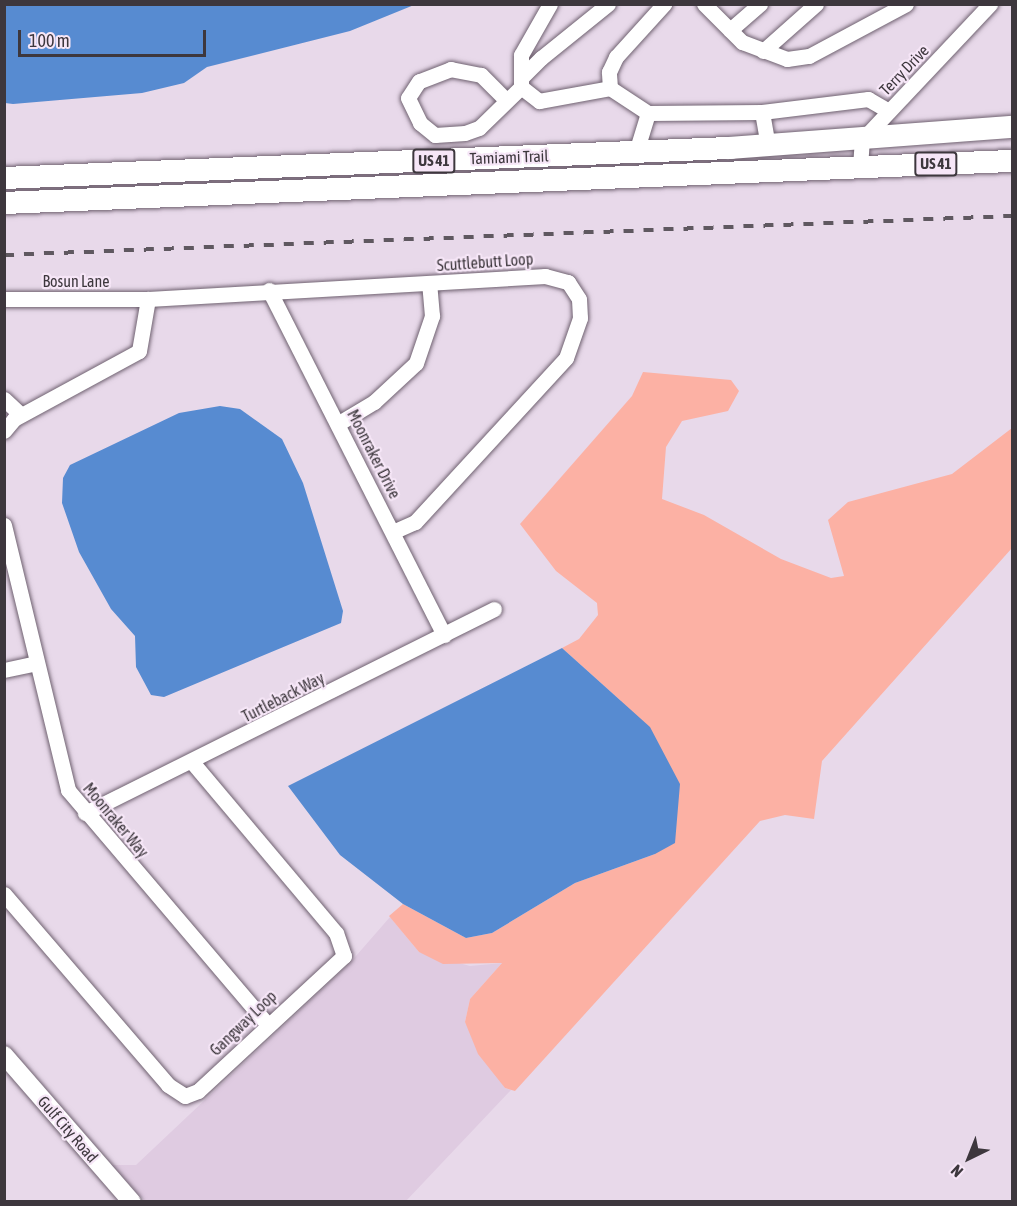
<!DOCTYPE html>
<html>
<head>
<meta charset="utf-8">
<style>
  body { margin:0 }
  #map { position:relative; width:1017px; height:1206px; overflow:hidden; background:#e8d9ea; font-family:"Asap Condensed",sans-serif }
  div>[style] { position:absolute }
  .built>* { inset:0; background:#dfcbe1 }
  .green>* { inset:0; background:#fcb1a4 }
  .water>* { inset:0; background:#578bd1 }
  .roads { filter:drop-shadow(0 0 2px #6f6170) drop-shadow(0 0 2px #6f6170) }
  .minor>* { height:15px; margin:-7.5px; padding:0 7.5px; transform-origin:7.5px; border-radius:7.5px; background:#fff }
  .tertiary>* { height:18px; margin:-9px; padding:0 9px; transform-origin:9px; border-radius:9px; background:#fff }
  .primary>* { height:22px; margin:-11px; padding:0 11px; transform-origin:11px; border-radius:11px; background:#fff }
  .rail>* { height:4px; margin-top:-2px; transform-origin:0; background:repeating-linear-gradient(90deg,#5f5860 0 10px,transparent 0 20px) }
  span { translate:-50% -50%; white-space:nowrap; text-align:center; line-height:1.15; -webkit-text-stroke:4.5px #f6e6f7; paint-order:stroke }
  .shield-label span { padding:2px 4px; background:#f6e6f7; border:2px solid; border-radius:4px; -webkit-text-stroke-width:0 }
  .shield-label { font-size:15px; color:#3d373d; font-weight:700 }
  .street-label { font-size:16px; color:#3d373d }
  .frame { position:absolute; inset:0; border:6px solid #3d373d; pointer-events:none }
  .north { position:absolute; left:939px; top:1128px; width:60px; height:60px; -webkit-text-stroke:4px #f6e6f7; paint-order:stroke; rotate:223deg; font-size:16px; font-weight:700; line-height:24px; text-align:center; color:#3d373d }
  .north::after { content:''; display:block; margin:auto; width:21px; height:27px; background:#3d373d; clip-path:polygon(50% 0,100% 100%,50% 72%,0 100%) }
  .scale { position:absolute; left:18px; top:30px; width:188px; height:27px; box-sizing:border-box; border:3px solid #3d373d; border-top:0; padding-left:8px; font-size:18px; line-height:21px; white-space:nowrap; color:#3d373d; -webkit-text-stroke:4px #f6e6f7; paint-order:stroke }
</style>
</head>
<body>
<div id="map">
  <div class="built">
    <div style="clip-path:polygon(390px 917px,419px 952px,470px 966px,502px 963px,470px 999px,465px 1022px,505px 1088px,511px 1090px,406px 1201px,145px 1201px,111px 1165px,136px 1165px,349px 964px)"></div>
  </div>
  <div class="green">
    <div style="clip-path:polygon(643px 372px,731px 380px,739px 391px,728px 411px,682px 421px,666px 447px,662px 499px,704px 515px,781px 559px,831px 578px,844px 576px,828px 520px,848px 502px,952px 474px,1012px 428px,1012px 548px,822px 761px,814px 819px,785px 815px,760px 821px,515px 1091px,505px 1088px,478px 1054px,465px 1022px,470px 999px,502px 963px,443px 964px,419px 952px,389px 916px,403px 904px,466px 938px,492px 933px,575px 883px,655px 854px,621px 701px,562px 648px,579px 639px,598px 615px,597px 603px,556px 571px,520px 524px,632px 396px)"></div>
  </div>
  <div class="water">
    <div style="clip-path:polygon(5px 4px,414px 4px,414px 5px,350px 31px,207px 67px,184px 83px,142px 93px,13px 104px,5px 103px)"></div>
    <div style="clip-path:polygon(220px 406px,240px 409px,282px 439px,303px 483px,343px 611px,341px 623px,164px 697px,151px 695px,136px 667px,135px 636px,111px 609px,79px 552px,62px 503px,63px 478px,70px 465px,179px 413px)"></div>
    <div style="clip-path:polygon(562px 648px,650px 727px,680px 784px,675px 843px,655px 854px,575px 883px,492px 933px,466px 938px,403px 904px,340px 855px,288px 786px)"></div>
  </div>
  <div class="roads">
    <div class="minor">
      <div style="left:608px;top:4px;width:86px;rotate:141.1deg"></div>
      <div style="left:541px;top:58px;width:28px;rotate:135deg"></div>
      <div style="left:521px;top:78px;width:9px;rotate:90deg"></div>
      <div style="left:521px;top:87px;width:23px;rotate:38deg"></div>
      <div style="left:539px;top:101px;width:72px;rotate:-10.4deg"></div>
      <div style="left:610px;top:88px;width:45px;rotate:33.3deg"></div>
      <div style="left:648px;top:113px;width:41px;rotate:107.1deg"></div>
      <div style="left:704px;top:4px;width:54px;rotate:45deg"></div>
      <div style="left:742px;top:42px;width:48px;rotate:20.7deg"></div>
      <div style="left:787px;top:59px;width:22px;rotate:-8deg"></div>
      <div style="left:809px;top:56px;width:110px;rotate:-28.2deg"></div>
      <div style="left:730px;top:30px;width:40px;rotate:-41deg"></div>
      <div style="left:763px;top:51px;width:71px;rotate:-41.6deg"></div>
      <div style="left:521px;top:78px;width:23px;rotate:-90deg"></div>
      <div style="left:521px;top:55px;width:59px;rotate:-60.4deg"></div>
      <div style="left:610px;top:88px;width:16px;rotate:-94deg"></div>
      <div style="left:609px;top:72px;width:17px;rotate:-65deg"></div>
      <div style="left:616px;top:57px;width:72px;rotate:-47.8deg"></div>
      <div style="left:504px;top:98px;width:33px;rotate:-135deg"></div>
      <div style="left:481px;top:75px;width:31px;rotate:-169deg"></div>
      <div style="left:451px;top:69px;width:34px;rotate:159deg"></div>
      <div style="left:419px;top:81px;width:20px;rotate:123deg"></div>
      <div style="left:408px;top:98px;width:28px;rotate:64deg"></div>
      <div style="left:420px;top:123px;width:19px;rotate:39deg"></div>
      <div style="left:435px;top:135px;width:30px;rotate:-4deg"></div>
      <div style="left:465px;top:133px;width:15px;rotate:-20deg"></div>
      <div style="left:479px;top:128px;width:59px;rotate:-44.3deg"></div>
      <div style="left:762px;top:112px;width:107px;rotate:-7deg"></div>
      <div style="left:868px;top:99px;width:24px;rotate:30deg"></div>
      <div style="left:648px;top:113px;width:114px;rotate:-0.5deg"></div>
      <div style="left:762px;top:112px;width:35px;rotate:80deg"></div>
      <div style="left:860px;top:167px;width:27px;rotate:-86deg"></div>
      <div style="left:862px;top:140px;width:187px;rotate:-46.7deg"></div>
      <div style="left:269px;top:290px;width:387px;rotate:63.1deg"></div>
      <div style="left:4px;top:299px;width:144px"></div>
      <div style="left:148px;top:299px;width:398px;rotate:-3.3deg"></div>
      <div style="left:545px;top:276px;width:24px;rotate:15deg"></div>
      <div style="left:568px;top:282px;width:20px;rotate:57deg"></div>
      <div style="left:579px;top:299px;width:19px;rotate:87deg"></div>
      <div style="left:580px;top:318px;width:42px;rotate:109.3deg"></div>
      <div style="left:566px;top:358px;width:223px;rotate:132.6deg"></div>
      <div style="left:415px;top:522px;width:24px;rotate:156deg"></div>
      <div style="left:4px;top:399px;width:23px;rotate:43deg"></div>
      <div style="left:339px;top:423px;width:41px;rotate:-31deg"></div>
      <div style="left:374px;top:402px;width:57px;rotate:-42.9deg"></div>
      <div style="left:416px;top:363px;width:50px;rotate:-71.2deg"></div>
      <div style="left:432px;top:316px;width:32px;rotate:-95deg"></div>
      <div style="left:4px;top:431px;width:16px;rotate:-50deg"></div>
      <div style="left:14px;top:419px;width:142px;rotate:-28.5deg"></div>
      <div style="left:139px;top:351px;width:53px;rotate:-80.2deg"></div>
      <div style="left:4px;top:525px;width:273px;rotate:76.4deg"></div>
      <div style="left:68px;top:790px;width:307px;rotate:49.6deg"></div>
      <div style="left:4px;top:670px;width:33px;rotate:-12deg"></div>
      <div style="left:85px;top:813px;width:457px;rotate:-26.5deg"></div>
      <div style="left:4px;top:894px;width:252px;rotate:49.3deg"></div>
      <div style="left:168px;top:1085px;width:20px;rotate:33deg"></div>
      <div style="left:185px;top:1096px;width:14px;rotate:-21deg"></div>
      <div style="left:198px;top:1091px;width:199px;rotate:-42.8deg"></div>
      <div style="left:344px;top:956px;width:24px;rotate:-109deg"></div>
      <div style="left:336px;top:933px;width:222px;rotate:-130.1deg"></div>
    </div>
    <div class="tertiary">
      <div style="left:4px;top:1055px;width:195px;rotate:49deg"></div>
    </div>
    <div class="primary">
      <div style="left:4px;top:178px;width:727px;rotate:-2.37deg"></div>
      <div style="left:730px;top:148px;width:283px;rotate:-4.3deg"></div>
      <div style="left:4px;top:203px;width:1009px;rotate:-2.39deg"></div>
    </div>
  </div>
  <div class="rail">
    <div style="left:4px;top:255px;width:1009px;rotate:-2.22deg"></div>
  </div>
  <div class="shield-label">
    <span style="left:434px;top:161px">US 41</span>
    <span style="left:936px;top:164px">US 41</span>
  </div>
  <div class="street-label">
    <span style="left:904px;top:70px;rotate:-46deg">Terry Drive</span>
    <span style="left:509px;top:157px;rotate:-2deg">Tamiami Trail</span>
    <span style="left:485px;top:262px;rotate:-4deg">Scuttlebutt Loop</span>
    <span style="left:76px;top:281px">Bosun Lane</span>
    <span style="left:374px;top:454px;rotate:63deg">Moonraker Drive</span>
    <span style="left:283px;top:697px;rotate:-27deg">Turtleback Way</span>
    <span style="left:116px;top:820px;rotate:50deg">Moonraker Way</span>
    <span style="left:243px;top:1023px;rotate:-44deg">Gangway Loop</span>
    <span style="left:68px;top:1129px;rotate:49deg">Gulf City Road</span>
  </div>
  <div class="frame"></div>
  <div class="north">N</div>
  <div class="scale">100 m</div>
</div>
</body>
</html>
